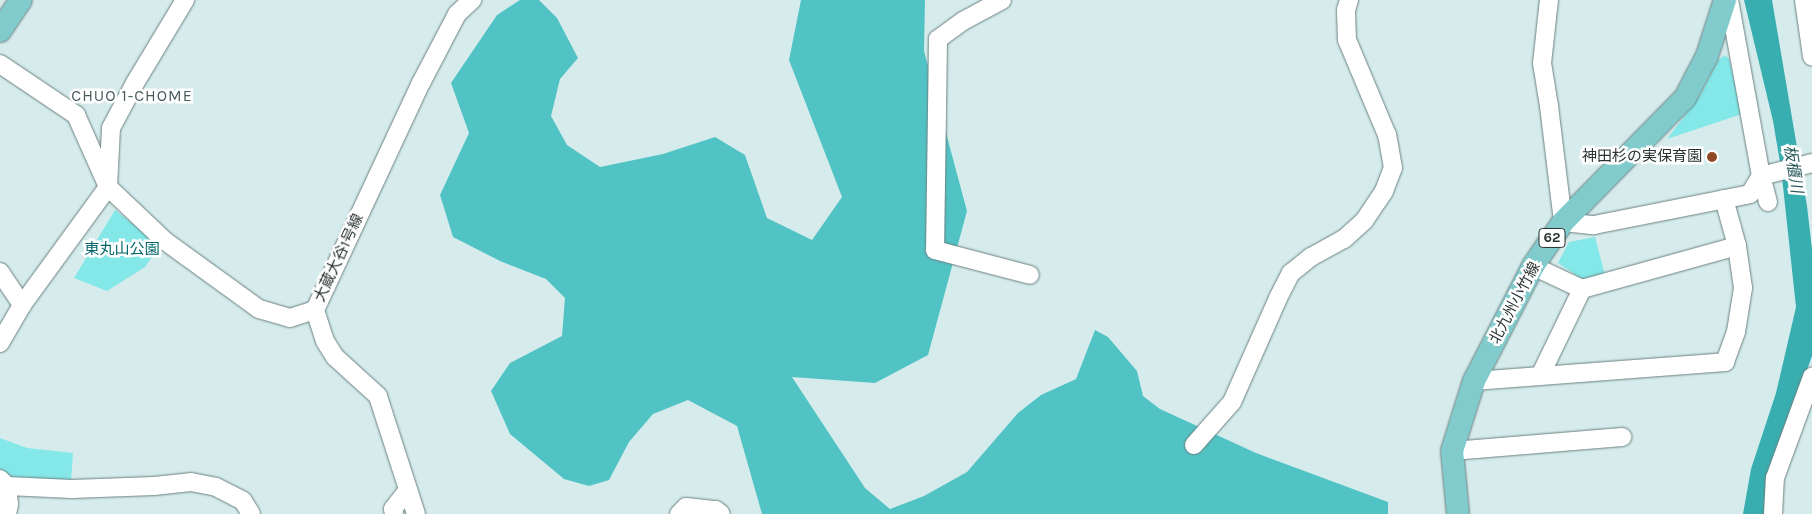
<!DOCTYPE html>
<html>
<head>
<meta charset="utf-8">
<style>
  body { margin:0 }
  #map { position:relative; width:1812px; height:514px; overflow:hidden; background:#d6ecec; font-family:Karla,"Noto Sans JP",sans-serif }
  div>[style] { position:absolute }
  .green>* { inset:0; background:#84e7e8 }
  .forest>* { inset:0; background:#52c3c5 }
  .water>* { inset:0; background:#39aeb0 }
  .roads { filter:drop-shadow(0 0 1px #6c8081) drop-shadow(0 0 1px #6c8081) }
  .minor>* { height:18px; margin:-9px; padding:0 9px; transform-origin:9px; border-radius:9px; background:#fff }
  .major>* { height:22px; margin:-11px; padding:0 11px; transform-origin:11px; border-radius:11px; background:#81cbcd }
  .dots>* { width:14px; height:14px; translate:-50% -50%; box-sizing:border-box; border:2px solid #fff; border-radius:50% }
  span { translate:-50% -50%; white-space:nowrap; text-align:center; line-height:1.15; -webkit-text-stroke:5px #fff; paint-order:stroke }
  .shield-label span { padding:1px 4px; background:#fff; border:1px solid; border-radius:4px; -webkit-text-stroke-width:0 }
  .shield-label { font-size:14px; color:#2b3434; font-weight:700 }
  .poi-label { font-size:15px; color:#2b3434 }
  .right { translate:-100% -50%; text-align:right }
  .park-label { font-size:15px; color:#006567 }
  .street-label { font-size:15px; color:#2b3434 }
  .neighbourhood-label { font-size:16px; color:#485c5c; letter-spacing:1px }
  .water-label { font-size:16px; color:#2c5c5d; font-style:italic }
</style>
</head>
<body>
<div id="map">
  <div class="green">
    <div style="clip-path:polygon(1725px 55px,1729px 59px,1742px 114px,1667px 139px,1701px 94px,1718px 60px)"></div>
    <div style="clip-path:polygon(115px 210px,160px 245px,145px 267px,107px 291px,74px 278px)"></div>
    <div style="clip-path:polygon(1595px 237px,1605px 275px,1585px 281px,1558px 263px,1569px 242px)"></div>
    <div style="clip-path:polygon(0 438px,27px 448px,73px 453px,71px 481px,12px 478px,0 469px)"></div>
  </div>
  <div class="forest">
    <div style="clip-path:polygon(520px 0,539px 0,557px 18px,578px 58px,560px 79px,551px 116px,567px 145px,600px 167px,663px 154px,715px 137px,745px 155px,767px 218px,812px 240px,842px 197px,789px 60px,801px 0,925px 0,924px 51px,967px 211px,928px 355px,875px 383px,792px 377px,865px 488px,890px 509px,924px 496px,967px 472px,1018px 413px,1041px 395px,1076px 379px,1095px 330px,1108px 337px,1137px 371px,1143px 396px,1160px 409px,1256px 453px,1388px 502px,1388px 514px,762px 514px,737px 426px,688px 400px,653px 414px,629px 442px,609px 480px,589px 486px,564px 479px,510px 434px,491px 391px,510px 363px,562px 336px,565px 298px,546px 279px,500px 261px,453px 237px,440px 195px,469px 133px,451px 83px,497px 15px)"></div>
  </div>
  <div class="water">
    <div style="clip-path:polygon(1744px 0,1772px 0,1807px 206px,1812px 249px,1812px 356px,1770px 474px,1766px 514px,1743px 514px,1751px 469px,1776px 393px,1796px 307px,1781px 168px,1773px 121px)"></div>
  </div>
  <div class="roads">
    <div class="minor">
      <div style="left:1002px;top:0;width:44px;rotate:151.7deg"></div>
      <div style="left:963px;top:21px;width:31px;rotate:144deg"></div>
      <div style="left:938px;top:39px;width:211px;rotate:90.8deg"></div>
      <div style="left:935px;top:250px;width:98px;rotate:14.7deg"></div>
      <div style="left:1549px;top:0;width:63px;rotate:96.3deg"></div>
      <div style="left:1542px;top:63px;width:44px;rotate:80.8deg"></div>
      <div style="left:1549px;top:106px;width:117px;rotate:83.1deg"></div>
      <div style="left:1563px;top:222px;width:31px;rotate:6deg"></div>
      <div style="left:1594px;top:225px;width:159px;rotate:-11.2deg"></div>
      <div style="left:1750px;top:194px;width:21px;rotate:-59deg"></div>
      <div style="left:1761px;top:176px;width:179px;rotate:-100.3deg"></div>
      <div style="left:1804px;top:0;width:57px;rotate:81.9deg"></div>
      <div style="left:0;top:64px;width:92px;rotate:33.9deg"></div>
      <div style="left:76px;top:115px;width:79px;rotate:66deg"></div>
      <div style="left:108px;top:187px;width:79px;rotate:43.5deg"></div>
      <div style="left:165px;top:241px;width:116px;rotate:35.9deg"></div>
      <div style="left:259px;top:309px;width:32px;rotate:16deg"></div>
      <div style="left:290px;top:318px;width:26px;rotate:-18deg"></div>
      <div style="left:1724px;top:199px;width:49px;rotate:74.5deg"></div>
      <div style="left:1768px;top:202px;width:27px;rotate:-105deg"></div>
      <div style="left:1761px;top:176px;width:53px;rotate:-14.3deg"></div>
      <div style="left:0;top:272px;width:40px;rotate:56deg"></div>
      <div style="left:0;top:343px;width:44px;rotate:-59.9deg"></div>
      <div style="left:22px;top:305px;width:146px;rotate:-53.9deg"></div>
      <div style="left:108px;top:187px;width:59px;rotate:-87.1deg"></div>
      <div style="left:111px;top:128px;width:51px;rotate:-61.9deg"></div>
      <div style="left:135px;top:83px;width:97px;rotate:-58.9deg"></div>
      <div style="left:1540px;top:376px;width:97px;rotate:-64.2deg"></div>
      <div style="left:1474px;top:381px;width:252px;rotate:-4.3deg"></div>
      <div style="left:1725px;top:362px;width:32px;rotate:-70deg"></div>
      <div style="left:1736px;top:332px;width:45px;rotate:-81deg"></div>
      <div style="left:1743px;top:288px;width:42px;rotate:-98.1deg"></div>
      <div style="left:1737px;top:246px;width:161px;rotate:164.5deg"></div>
      <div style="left:1582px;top:289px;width:54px;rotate:-154.9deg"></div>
      <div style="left:1194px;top:445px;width:57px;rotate:-48.5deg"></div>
      <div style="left:1232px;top:402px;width:114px;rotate:-66.1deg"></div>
      <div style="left:1278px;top:298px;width:28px;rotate:-63deg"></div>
      <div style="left:1291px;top:273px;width:26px;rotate:-39deg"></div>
      <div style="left:1311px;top:257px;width:38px;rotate:-29deg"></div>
      <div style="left:1344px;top:239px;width:27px;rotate:-42deg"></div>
      <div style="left:1364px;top:221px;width:36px;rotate:-56deg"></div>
      <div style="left:1384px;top:191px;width:25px;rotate:-69deg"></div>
      <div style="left:1393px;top:168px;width:34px;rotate:-100deg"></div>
      <div style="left:1387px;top:135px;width:103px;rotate:-112.8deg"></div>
      <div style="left:1347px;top:40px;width:30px;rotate:-92deg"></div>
      <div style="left:1346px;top:10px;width:10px;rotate:-73deg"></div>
      <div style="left:1452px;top:451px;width:171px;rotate:-4.7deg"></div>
      <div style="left:0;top:479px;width:10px;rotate:45deg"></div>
      <div style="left:7px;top:486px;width:18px;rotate:84deg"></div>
      <div style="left:9px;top:504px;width:10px;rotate:101deg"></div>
      <div style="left:7px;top:486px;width:65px;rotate:2.6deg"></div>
      <div style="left:72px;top:489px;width:82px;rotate:-2.1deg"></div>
      <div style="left:154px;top:486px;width:37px;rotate:-6deg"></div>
      <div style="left:191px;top:482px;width:25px;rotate:11deg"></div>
      <div style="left:216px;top:487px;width:30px;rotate:27deg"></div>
      <div style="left:243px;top:501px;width:15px;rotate:58deg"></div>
      <div style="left:394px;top:514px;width:5px;rotate:-101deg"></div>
      <div style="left:393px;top:509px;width:24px;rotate:-52deg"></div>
      <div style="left:416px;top:514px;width:124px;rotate:-107.9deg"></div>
      <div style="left:378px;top:396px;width:58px;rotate:-137.8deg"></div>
      <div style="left:335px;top:357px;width:19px;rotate:-122deg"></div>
      <div style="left:325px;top:341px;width:33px;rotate:-108deg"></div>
      <div style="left:315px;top:310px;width:251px;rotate:-65deg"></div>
      <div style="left:421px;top:83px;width:78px;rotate:-62.4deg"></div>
      <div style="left:457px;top:14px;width:21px;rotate:-43deg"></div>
      <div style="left:679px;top:514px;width:10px;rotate:-45deg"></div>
      <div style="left:686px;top:507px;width:30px;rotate:6deg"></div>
      <div style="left:716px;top:510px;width:6px;rotate:39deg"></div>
      <div style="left:1773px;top:514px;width:36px;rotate:-87deg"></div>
      <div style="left:1775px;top:478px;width:108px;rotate:-69.9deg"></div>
    </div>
    <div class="major">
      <div style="left:0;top:31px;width:37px;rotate:-56deg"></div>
      <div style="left:1458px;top:514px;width:63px;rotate:-95.4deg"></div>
      <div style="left:1452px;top:451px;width:73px;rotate:-72.6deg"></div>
      <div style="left:1474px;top:381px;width:129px;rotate:-62.8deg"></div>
      <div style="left:1533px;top:266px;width:53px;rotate:-55.7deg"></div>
      <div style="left:1563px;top:222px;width:174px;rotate:-45.5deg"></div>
      <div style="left:1685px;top:98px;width:47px;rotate:-62.4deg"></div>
      <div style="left:1707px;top:56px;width:59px;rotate:-72.2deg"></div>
    </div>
  </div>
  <div class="dots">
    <div style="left:1712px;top:157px;background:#8f4923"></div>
  </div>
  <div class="shield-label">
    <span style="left:1552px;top:238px">62</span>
  </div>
  <div class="poi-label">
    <span class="right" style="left:1702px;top:157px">神田杉の実保育園</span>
  </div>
  <div class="park-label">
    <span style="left:122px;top:250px">東丸山公園</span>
  </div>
  <div class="street-label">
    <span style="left:339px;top:258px;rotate:-65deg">大蔵大谷1号線</span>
    <span style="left:1515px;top:303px;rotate:-62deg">北九州小竹線</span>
  </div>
  <div class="neighbourhood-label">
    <span style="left:132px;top:96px">CHUO 1-CHOME</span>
  </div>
  <div class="water-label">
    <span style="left:1793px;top:169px;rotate:81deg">板櫃川</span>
  </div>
</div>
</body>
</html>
